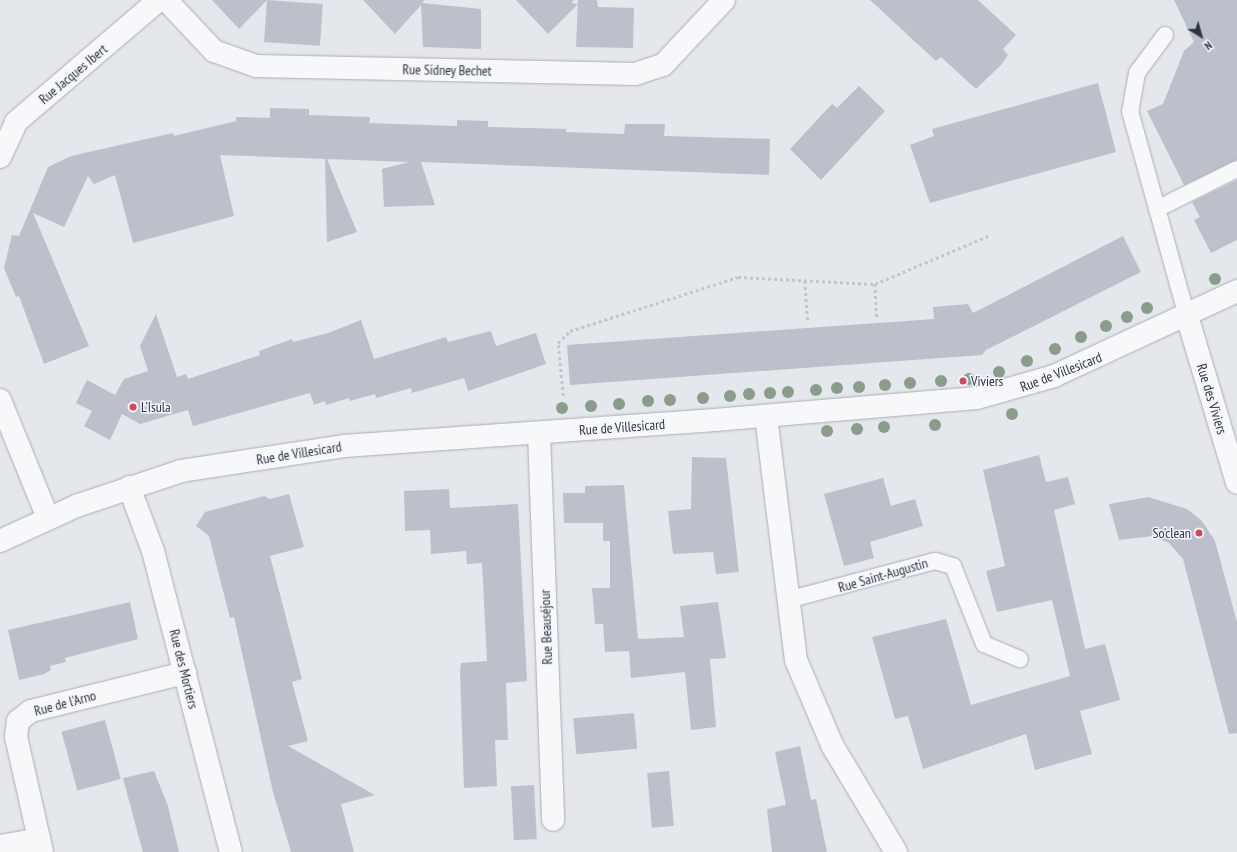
<!DOCTYPE html>
<html>
<head>
<meta charset="utf-8">
<style>
  body { margin:0 }
  #map { position:relative; width:1237px; height:852px; overflow:hidden; background:#e4e7ec; font-family:"PT Sans Narrow",sans-serif }
  div>[style] { position:absolute }
  .building>* { inset:0; background:#bbc0ca; transform-origin:0 0 }
  .path>* { height:2.5px; margin-top:-1.25px; transform-origin:0; background:repeating-linear-gradient(90deg,#c2c5cb 0 3px,transparent 0 6px) }
  .roads { filter:drop-shadow(0 0 1px #a9aeb7) drop-shadow(0 0 1px #a9aeb7) }
  .lane>* { height:16px; margin:-8px; padding:0 8px; transform-origin:8px; border-radius:8px; background:#f7f8fa }
  .street>* { height:22px; margin:-11px; padding:0 11px; transform-origin:11px; border-radius:11px; background:#f7f8fa }
  .trees>* { width:12px; height:12px; margin:-6px; border-radius:50%; background:#899d89 }
  .dots>* { width:11px; height:11px; translate:-50% -50%; box-sizing:border-box; border:2px solid #f4f6f9; border-radius:50% }
  span { translate:-50% -50%; white-space:nowrap; text-align:center; line-height:1.15; -webkit-text-stroke:3px #f4f6f9; paint-order:stroke }
  .street-label { font-size:14px; color:#2b3445 }
  .poi-label { font-size:14px; color:#2b3445 }
  .left { translate:0 -50%; text-align:left }
  .right { translate:-100% -50%; text-align:right }
  .north { position:absolute; left:1181px; top:16px; width:40px; height:40px; -webkit-text-stroke:3px #f4f6f9; paint-order:stroke; rotate:143deg; font-size:11px; font-weight:700; line-height:16px; text-align:center; color:#2b3445 }
  .north::after { content:''; display:block; margin:auto; width:14px; height:18px; background:#2b3445; clip-path:polygon(50% 0,100% 100%,50% 72%,0 100%) }
</style>
</head>
<body>
<div id="map">
  <div class="building">
    <div style="clip-path:polygon(212px 0,267px 0,239px 29px)"></div>
    <div style="left:267px;top:0;width:56px;height:42px;rotate:4deg"></div>
    <div style="clip-path:polygon(363px 0,425px 0,422px 3px,481px 9px,481px 49px,423px 47px,421px 5px,395px 34px)"></div>
    <div style="clip-path:polygon(516px 0,574px 0,571px 3px,578px 4px,548px 34px)"></div>
    <div style="clip-path:polygon(578px 0,597px 0,598px 7px,634px 8px,633px 48px,576px 47px)"></div>
    <div style="clip-path:polygon(870px 0,978px 0,1016px 35px,1003px 49px,1008px 55px,1001px 65px,976px 89px,941px 57px,936px 61px)"></div>
    <div style="clip-path:polygon(1174px 0,1237px 0,1237px 160px,1184px 185px,1147px 111px,1163px 104px,1184px 51px,1194px 42px)"></div>
    <div style="clip-path:polygon(1098px 83px,1116px 152px,930px 203px,910px 145px,934px 136px,932px 129px)"></div>
    <div style="clip-path:polygon(859px 86px,885px 111px,821px 180px,790px 149px,832px 104px,837px 108px)"></div>
    <div style="clip-path:polygon(270px 108px,309px 109px,309px 115px,370px 117px,369px 123px,457px 126px,457px 120px,488px 121px,488px 127px,566px 129px,566px 132px,624px 134px,625px 124px,665px 124px,664px 136px,770px 139px,769px 175px,421px 162px,435px 205px,384px 207px,382px 169px,409px 162px,327px 159px,357px 232px,327px 242px,325px 159px,220px 155px,234px 216px,133px 243px,115px 175px,94px 184px,88px 176px,64px 227px,33px 213px,89px 346px,44px 364px,19px 296px,16px 297px,4px 268px,12px 235px,19px 236px,48px 167px,71px 156px,173px 133px,174px 136px,236px 121px,236px 117px,270px 118px)"></div>
    <div style="clip-path:polygon(1237px 180px,1237px 240px,1211px 253px,1194px 220px,1200px 217px,1192px 202px)"></div>
    <div style="clip-path:polygon(1123px 236px,1141px 272px,986px 350px,982px 355px,570px 385px,567px 345px,934px 319px,933px 307px,968px 304px,973px 313px)"></div>
    <div style="clip-path:polygon(156px 314px,177px 377px,186px 374px,188px 379px,260px 355px,259px 351px,292px 339px,293px 342px,328px 333px,361px 320px,374px 359px,446px 337px,448px 342px,491px 331px,496px 346px,536px 333px,546px 364px,468px 391px,464px 378px,412px 393px,411px 388px,376px 398px,375px 394px,350px 401px,349px 398px,326px 405px,325px 401px,314px 405px,310px 393px,193px 426px,188px 410px,140px 424px,122px 414px,110px 440px,84px 426px,92px 411px,76px 403px,87px 380px,115px 395px,124px 379px,148px 371px,140px 346px)"></div>
    <div style="clip-path:polygon(1039px 455px,1046px 482px,1068px 477px,1075px 504px,1054px 510px,1085px 649px,1105px 644px,1120px 700px,1080px 711px,1092px 754px,1035px 770px,1026px 734px,923px 769px,908px 716px,895px 719px,872px 637px,946px 619px,971px 705px,1070px 676px,1052px 600px,997px 612px,986px 571px,1005px 566px,983px 470px)"></div>
    <div style="clip-path:polygon(692px 457px,726px 458px,739px 572px,716px 574px,713px 552px,673px 554px,668px 511px,691px 509px)"></div>
    <div style="clip-path:polygon(883px 478px,891px 506px,915px 499px,923px 526px,870px 542px,874px 558px,844px 566px,824px 494px)"></div>
    <div style="clip-path:polygon(624px 485px,638px 639px,684px 637px,680px 606px,718px 602px,726px 658px,710px 659px,716px 727px,691px 730px,685px 672px,631px 678px,629px 651px,605px 652px,603px 624px,595px 624px,592px 588px,610px 588px,610px 541px,603px 541px,603px 523px,564px 523px,563px 493px,585px 493px,585px 486px)"></div>
    <div style="clip-path:polygon(449px 489px,450px 508px,518px 504px,527px 681px,506px 683px,508px 740px,495px 740px,497px 786px,464px 788px,460px 672px,461px 663px,487px 661px,482px 563px,467px 564px,466px 551px,431px 554px,430px 530px,405px 531px,404px 491px)"></div>
    <div style="clip-path:polygon(289px 494px,304px 547px,270px 556px,302px 679px,292px 682px,308px 741px,288px 746px,375px 795px,341px 804px,354px 852px,291px 852px,273px 792px,234px 617px,230px 618px,209px 536px,196px 526px,205px 512px,264px 496px,270px 499px)"></div>
    <div style="clip-path:polygon(1148px 497px,1187px 509px,1202px 521px,1215px 541px,1237px 622px,1237px 733px,1229px 734px,1183px 559px,1169px 543px,1153px 536px,1119px 540px,1109px 504px)"></div>
    <div style="clip-path:polygon(130px 602px,138px 639px,65px 658px,66px 662px,50px 666px,51px 670px,44px 674px,19px 680px,8px 630px)"></div>
    <div style="left:634px;top:713px;width:36px;height:61px;rotate:85deg"></div>
    <div style="left:105px;top:720px;width:61px;height:45px;rotate:75deg"></div>
    <div style="clip-path:polygon(800px 746px,811px 800px,816px 799px,827px 852px,772px 852px,767px 809px,786px 805px,775px 752px)"></div>
    <div style="clip-path:polygon(154px 771px,168px 806px,179px 852px,143px 852px,140px 842px,123px 778px)"></div>
    <div style="left:669px;top:771px;width:55px;height:22px;rotate:85deg"></div>
    <div style="left:534px;top:785px;width:54px;height:23px;rotate:87deg"></div>
  </div>
  <div class="path">
    <div style="left:805px;top:281px;width:41px;rotate:85.8deg"></div>
    <div style="left:875px;top:284px;width:35px;rotate:87deg"></div>
    <div style="left:563px;top:396px;width:53px;rotate:-95.4deg"></div>
    <div style="left:558px;top:343px;width:17px;rotate:-45deg"></div>
    <div style="left:570px;top:331px;width:176px;rotate:-17.8deg"></div>
    <div style="left:738px;top:277px;width:137px;rotate:2.9deg"></div>
    <div style="left:875px;top:284px;width:123px;rotate:-23deg"></div>
  </div>
  <div class="roads">
    <div class="lane">
      <div style="left:1165px;top:35px;width:47px;rotate:126.4deg"></div>
      <div style="left:1137px;top:73px;width:39px;rotate:100deg"></div>
      <div style="left:1130px;top:111px;width:213px;rotate:74.5deg"></div>
      <div style="left:1157px;top:209px;width:89px;rotate:-26.6deg"></div>
      <div style="left:787px;top:600px;width:153px;rotate:-14.8deg"></div>
      <div style="left:935px;top:561px;width:19px;rotate:16deg"></div>
      <div style="left:953px;top:566px;width:84px;rotate:68.3deg"></div>
      <div style="left:984px;top:644px;width:39px;rotate:23deg"></div>
    </div>
    <div class="street">
      <div style="left:166px;top:0;width:70px;rotate:46.7deg"></div>
      <div style="left:214px;top:51px;width:45px;rotate:19.7deg"></div>
      <div style="left:256px;top:66px;width:379px;rotate:1.2deg"></div>
      <div style="left:635px;top:74px;width:29px;rotate:-18deg"></div>
      <div style="left:663px;top:65px;width:89px;rotate:-46.8deg"></div>
      <div style="left:0;top:157px;width:38px;rotate:-65deg"></div>
      <div style="left:16px;top:122px;width:188px;rotate:-40.5deg"></div>
      <div style="left:1187px;top:316px;width:174px;rotate:73.3deg"></div>
      <div style="left:0;top:400px;width:127px;rotate:67.9deg"></div>
      <div style="left:766px;top:416px;width:246px;rotate:83deg"></div>
      <div style="left:796px;top:660px;width:92px;rotate:67deg"></div>
      <div style="left:832px;top:745px;width:125px;rotate:59.1deg"></div>
      <div style="left:539px;top:434px;width:386px;rotate:87.9deg"></div>
      <div style="left:129px;top:487px;width:68px;rotate:69.4deg"></div>
      <div style="left:153px;top:551px;width:311px;rotate:75.5deg"></div>
      <div style="left:0;top:541px;width:84px;rotate:-24.7deg"></div>
      <div style="left:76px;top:506px;width:111px;rotate:-18.4deg"></div>
      <div style="left:181px;top:471px;width:165px;rotate:-8.7deg"></div>
      <div style="left:344px;top:446px;width:372px;rotate:-4deg"></div>
      <div style="left:715px;top:420px;width:263px;rotate:-4.8deg"></div>
      <div style="left:977px;top:398px;width:80px;rotate:-15.9deg"></div>
      <div style="left:1054px;top:376px;width:202px;rotate:-24.9deg"></div>
      <div style="left:0;top:846px;width:40px;rotate:-10deg"></div>
      <div style="left:42px;top:852px;width:118px;rotate:-102.7deg"></div>
      <div style="left:16px;top:737px;width:16px;rotate:-83deg"></div>
      <div style="left:18px;top:721px;width:16px;rotate:-38deg"></div>
      <div style="left:31px;top:711px;width:159px;rotate:-13.9deg"></div>
    </div>
  </div>
  <div class="trees">
    <div style="left:1215px;top:279px"></div>
    <div style="left:1147px;top:308px"></div>
    <div style="left:1127px;top:317px"></div>
    <div style="left:1106px;top:326px"></div>
    <div style="left:1081px;top:337px"></div>
    <div style="left:1055px;top:349px"></div>
    <div style="left:1027px;top:361px"></div>
    <div style="left:999px;top:372px"></div>
    <div style="left:969px;top:379px"></div>
    <div style="left:941px;top:381px"></div>
    <div style="left:910px;top:383px"></div>
    <div style="left:885px;top:385px"></div>
    <div style="left:859px;top:387px"></div>
    <div style="left:837px;top:388px"></div>
    <div style="left:816px;top:390px"></div>
    <div style="left:788px;top:392px"></div>
    <div style="left:770px;top:393px"></div>
    <div style="left:749px;top:394px"></div>
    <div style="left:730px;top:396px"></div>
    <div style="left:703px;top:398px"></div>
    <div style="left:670px;top:400px"></div>
    <div style="left:648px;top:401px"></div>
    <div style="left:619px;top:404px"></div>
    <div style="left:591px;top:406px"></div>
    <div style="left:562px;top:408px"></div>
    <div style="left:1012px;top:414px"></div>
    <div style="left:935px;top:425px"></div>
    <div style="left:884px;top:427px"></div>
    <div style="left:857px;top:429px"></div>
    <div style="left:827px;top:431px"></div>
  </div>
  <div class="dots">
    <div style="left:963px;top:381px;background:#d1495b"></div>
    <div style="left:133px;top:407px;background:#d1495b"></div>
    <div style="left:1199px;top:533px;background:#d1495b"></div>
  </div>
  <div class="street-label">
    <span style="left:447px;top:70px;rotate:1deg">Rue Sidney Bechet</span>
    <span style="left:73px;top:74px;rotate:-40deg">Rue Jacques Ibert</span>
    <span style="left:1061px;top:372px;rotate:-21deg">Rue de Villesicard</span>
    <span style="left:1212px;top:399px;rotate:73deg">Rue des Viviers</span>
    <span style="left:622px;top:427px;rotate:-4deg">Rue de Villesicard</span>
    <span style="left:299px;top:453px;rotate:-9deg">Rue de Villesicard</span>
    <span style="left:883px;top:575px;rotate:-16deg">Rue Saint-Augustin</span>
    <span style="left:546px;top:627px;rotate:-92deg">Rue Beauséjour</span>
    <span style="left:184px;top:669px;rotate:76deg">Rue des Mortiers</span>
    <span style="left:65px;top:703px;rotate:-15deg">Rue de l'Arno</span>
  </div>
  <div class="poi-label">
    <span class="left" style="left:971px;top:381px">Viviers</span>
    <span class="left" style="left:141px;top:407px">L’Isula</span>
    <span class="right" style="left:1191px;top:533px">So'clean</span>
  </div>
  <div class="north">N</div>
</div>
</body>
</html>
